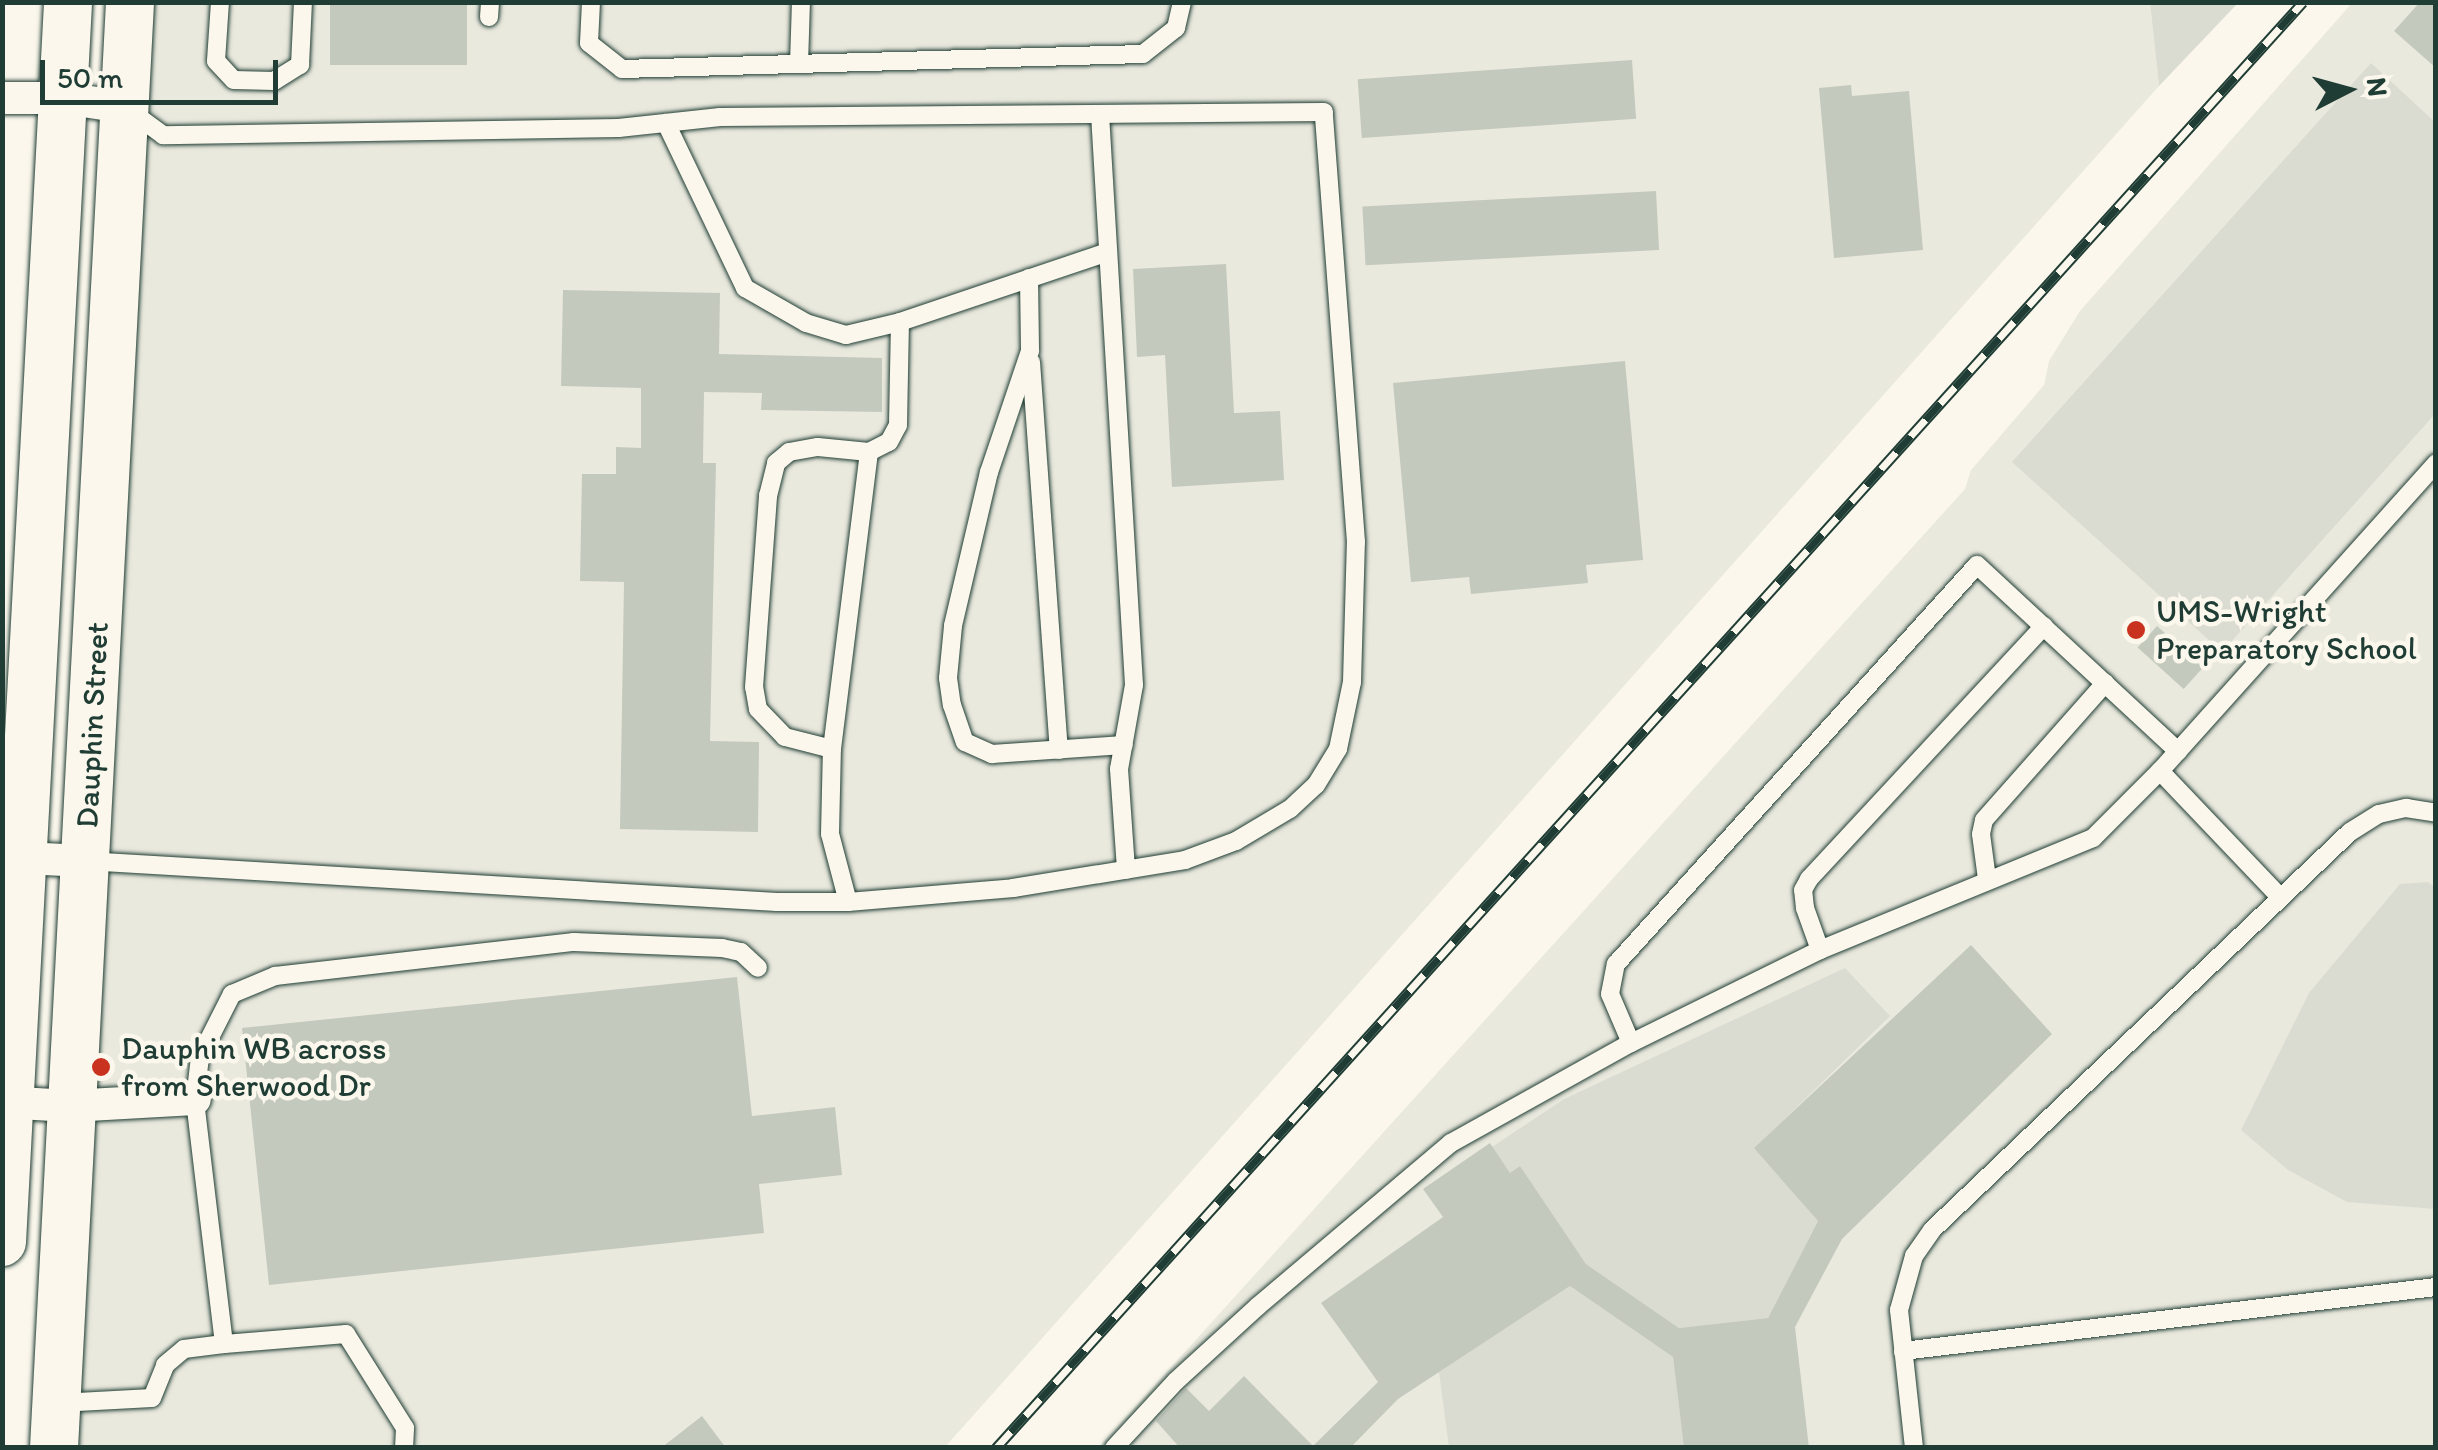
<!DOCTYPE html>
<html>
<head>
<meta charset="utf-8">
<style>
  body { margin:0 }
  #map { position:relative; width:2438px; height:1450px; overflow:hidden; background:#fbf7ec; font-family:Itim,sans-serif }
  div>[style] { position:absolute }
  .built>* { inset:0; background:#eae9de }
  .green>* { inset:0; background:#dbdcd1 }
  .building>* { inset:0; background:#c4c9be; transform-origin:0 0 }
  .roads { filter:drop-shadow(0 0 2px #1f3d34) drop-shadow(0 0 2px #1f3d34) }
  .lane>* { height:18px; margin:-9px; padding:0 9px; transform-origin:9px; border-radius:9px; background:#fbf7ec }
  .street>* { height:32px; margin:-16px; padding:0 16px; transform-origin:16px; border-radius:16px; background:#fbf7ec }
  .secondary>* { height:48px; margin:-24px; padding:0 24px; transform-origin:24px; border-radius:24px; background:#fbf7ec }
  .rail>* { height:11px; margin-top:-5.5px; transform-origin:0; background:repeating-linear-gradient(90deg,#fbf7ec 0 22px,#1f3d34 0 44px); box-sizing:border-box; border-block:2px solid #1f3d34 }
  .dots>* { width:28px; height:28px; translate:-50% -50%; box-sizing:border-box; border:5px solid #fbf7ec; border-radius:50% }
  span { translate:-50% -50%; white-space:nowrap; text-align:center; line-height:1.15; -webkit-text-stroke:9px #fbf7ec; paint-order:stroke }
  .poi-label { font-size:32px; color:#1f3d34 }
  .left { translate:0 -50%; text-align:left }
  .street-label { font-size:32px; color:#1f3d34 }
  .frame { position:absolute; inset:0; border:5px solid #1f3d34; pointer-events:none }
  .north { position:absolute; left:2298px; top:40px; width:100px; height:100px; -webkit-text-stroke:8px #fbf7ec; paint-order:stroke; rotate:84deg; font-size:28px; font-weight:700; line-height:40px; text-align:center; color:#1f3d34 }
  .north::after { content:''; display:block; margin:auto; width:35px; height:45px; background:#1f3d34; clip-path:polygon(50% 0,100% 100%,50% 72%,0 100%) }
  .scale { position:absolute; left:40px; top:60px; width:238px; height:45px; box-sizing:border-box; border:5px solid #1f3d34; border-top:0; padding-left:12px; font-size:30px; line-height:35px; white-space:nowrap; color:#1f3d34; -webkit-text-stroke:8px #fbf7ec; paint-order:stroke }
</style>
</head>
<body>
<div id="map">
  <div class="built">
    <div style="clip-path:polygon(126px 3px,2150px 3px,2159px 86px,945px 1447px,31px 1448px)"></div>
    <div style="clip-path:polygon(2352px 3px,2435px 3px,2435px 1447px,1098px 1448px,1965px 489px,1971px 470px,2044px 385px,2049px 361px,2080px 311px)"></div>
  </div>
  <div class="green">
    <div style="clip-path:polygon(2150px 3px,2150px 2px,2238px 3px,2159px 86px)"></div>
    <div style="clip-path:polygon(2371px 63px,2435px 122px,2435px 414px,2222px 652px,2012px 462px)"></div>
    <div style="clip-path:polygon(2428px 882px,2436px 888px,2435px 1209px,2347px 1202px,2288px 1170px,2241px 1130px,2309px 993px,2400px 884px)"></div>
    <div style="clip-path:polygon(1845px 968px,1890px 1016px,1755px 1148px,1818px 1221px,1768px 1318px,1679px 1328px,1586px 1264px,1520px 1167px,1510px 1173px,1492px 1147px,1564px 1099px)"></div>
    <div style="clip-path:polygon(1570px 1286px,1673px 1357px,1684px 1447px,1449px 1447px,1439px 1372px)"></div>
  </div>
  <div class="building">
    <div style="left:330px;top:2px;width:137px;height:63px"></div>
    <div style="clip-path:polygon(2420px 2px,2436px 2px,2436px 68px,2394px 31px)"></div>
    <div style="left:1632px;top:60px;width:59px;height:275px;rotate:86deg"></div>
    <div style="clip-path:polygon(1851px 85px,1852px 96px,1909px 91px,1923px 250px,1834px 258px,1819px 88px)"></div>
    <div style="left:1656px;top:191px;width:59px;height:294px;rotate:87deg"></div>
    <div style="clip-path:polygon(1226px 264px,1234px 413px,1280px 411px,1284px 480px,1172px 487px,1165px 355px,1137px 357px,1133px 269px)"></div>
    <div style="clip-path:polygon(563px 290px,720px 293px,719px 354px,882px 358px,882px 412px,761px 410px,762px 393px,704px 392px,703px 463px,716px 463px,710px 741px,759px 742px,758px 832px,620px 829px,624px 582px,580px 581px,582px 474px,616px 474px,616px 447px,641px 448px,641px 388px,561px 386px)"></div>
    <div style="clip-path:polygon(1625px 361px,1643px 560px,1586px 565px,1588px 583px,1471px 594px,1469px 577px,1411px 582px,1393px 383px)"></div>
    <div style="left:2157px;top:626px;width:62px;height:29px;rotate:42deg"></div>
    <div style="clip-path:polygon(1971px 945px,2052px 1034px,1842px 1239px,1795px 1327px,1809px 1448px,1684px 1448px,1673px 1357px,1570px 1286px,1398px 1399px,1350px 1448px,1180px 1448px,1156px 1421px,1186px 1388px,1209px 1411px,1244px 1376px,1313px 1446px,1378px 1382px,1321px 1303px,1443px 1217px,1423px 1189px,1490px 1143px,1510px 1173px,1520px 1166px,1586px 1264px,1679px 1328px,1768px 1318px,1818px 1221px,1754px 1148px)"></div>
    <div style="clip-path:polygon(737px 977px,752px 1116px,835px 1107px,842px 1175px,759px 1184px,764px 1233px,269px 1285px,242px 1028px)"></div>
    <div style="clip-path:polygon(702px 1416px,726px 1448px,661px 1448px)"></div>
  </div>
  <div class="roads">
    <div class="lane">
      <div style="left:220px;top:2px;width:59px;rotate:93.9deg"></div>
      <div style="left:216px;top:61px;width:26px;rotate:47deg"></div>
      <div style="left:234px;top:80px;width:40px;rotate:1.4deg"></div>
      <div style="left:274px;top:81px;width:31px;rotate:-32deg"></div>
      <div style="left:300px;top:65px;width:63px;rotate:-87.3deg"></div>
      <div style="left:591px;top:2px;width:41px;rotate:92.8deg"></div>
      <div style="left:589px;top:43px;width:42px;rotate:38.2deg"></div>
      <div style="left:622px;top:69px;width:521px;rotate:-1.65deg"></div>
      <div style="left:1143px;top:54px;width:42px;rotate:-38.2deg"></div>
      <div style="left:1176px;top:28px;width:27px;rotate:-77deg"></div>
      <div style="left:489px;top:17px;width:15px;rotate:-86deg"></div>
      <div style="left:799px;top:64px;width:62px;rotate:-88.2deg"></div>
      <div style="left:1100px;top:114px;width:572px;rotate:86.59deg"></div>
      <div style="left:1134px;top:685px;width:85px;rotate:100.1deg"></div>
      <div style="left:1119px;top:769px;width:101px;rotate:86deg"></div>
      <div style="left:666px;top:123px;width:183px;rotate:64.4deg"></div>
      <div style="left:745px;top:288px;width:70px;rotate:29.8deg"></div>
      <div style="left:806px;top:323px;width:42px;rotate:16.7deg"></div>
      <div style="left:846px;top:335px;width:56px;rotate:-13.5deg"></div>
      <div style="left:900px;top:322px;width:219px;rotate:-18.6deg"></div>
      <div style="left:1029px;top:278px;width:73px;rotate:89.2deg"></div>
      <div style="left:1030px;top:351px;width:128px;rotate:108.7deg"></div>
      <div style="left:989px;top:472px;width:158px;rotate:103.2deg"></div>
      <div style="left:953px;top:626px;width:52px;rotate:95.5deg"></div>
      <div style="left:948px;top:678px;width:27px;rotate:82deg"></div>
      <div style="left:952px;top:705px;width:39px;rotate:71deg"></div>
      <div style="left:965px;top:742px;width:30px;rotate:24deg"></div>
      <div style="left:992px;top:754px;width:132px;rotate:-3.9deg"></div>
      <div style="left:1031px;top:362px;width:389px;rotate:85.9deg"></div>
      <div style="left:832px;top:749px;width:49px;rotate:-165.7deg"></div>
      <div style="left:785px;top:737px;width:39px;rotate:-134deg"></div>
      <div style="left:758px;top:709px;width:22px;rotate:-100deg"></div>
      <div style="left:754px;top:687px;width:192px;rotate:-85.8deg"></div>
      <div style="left:768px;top:496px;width:34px;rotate:-76deg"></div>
      <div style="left:776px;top:463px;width:17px;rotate:-40deg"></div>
      <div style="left:789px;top:452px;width:29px;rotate:-10deg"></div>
      <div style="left:818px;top:447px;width:51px;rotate:5.6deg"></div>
      <div style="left:869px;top:452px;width:22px;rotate:-27deg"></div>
      <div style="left:889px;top:442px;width:19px;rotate:-62deg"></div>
      <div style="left:898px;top:425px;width:103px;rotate:-88.9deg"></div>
      <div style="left:2160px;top:771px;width:174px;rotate:46.4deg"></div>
      <div style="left:86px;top:861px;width:692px;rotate:3.4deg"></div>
      <div style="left:777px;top:902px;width:71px"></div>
      <div style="left:848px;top:902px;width:166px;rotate:-4.8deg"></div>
      <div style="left:1013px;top:888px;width:174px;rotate:-9.2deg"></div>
      <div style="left:1185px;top:860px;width:54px;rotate:-20.4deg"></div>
      <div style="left:1236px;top:841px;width:63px;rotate:-30.7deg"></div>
      <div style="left:1290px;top:809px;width:35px;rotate:-43deg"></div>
      <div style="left:1316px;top:785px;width:42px;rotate:-58.6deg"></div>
      <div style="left:1338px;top:749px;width:68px;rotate:-78.2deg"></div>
      <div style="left:1352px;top:682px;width:140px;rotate:-88.4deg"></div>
      <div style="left:1356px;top:542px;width:431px;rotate:-94.3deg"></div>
      <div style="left:1324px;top:112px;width:604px;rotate:179.53deg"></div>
      <div style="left:720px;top:117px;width:102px;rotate:173.8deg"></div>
      <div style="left:619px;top:128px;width:456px;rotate:179.1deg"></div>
      <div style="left:163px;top:135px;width:39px;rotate:-144deg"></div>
      <div style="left:1987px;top:879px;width:45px;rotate:-97.6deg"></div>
      <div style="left:1981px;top:834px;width:14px;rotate:-78deg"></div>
      <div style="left:1984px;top:820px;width:183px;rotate:-48.5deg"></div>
      <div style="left:848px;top:902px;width:70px;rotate:-104.8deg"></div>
      <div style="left:830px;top:834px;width:85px;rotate:-88.7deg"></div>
      <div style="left:832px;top:749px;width:299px;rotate:-82.9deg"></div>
      <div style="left:1820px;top:950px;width:45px;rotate:-109.7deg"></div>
      <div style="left:1805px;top:908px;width:18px;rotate:-96deg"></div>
      <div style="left:1803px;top:890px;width:13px;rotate:-61deg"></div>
      <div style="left:1809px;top:879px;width:345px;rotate:-47.1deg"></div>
      <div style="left:1631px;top:1043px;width:53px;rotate:-113.2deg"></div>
      <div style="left:1610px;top:994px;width:31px;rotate:-79deg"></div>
      <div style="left:1616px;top:964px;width:538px;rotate:-47.86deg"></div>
      <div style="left:1977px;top:565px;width:274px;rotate:42.8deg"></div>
      <div style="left:1903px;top:1351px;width:537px;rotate:-6.85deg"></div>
      <div style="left:59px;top:1403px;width:93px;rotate:-3.1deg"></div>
      <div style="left:152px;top:1398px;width:35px;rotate:-68deg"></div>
      <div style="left:165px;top:1365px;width:25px;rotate:-40deg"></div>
      <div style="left:184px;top:1349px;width:40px;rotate:-7.1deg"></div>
      <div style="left:404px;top:1448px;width:20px;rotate:-87deg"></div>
      <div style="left:405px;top:1428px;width:111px;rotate:-122.1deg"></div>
      <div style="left:346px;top:1334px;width:122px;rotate:175.3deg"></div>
      <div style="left:224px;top:1344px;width:247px;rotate:-96.8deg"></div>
      <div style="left:195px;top:1099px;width:42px;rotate:-83.2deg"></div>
      <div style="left:200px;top:1057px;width:71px;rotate:-63.1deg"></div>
      <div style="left:232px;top:994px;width:47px;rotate:-22.7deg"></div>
      <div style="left:275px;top:976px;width:301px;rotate:-6.5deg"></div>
      <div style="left:574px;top:942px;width:148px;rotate:2.3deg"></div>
      <div style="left:722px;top:948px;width:19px;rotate:12deg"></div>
      <div style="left:741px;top:952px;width:23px;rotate:43deg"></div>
      <div style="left:1114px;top:1448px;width:91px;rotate:-47.2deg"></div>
      <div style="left:1176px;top:1381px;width:111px;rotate:-42.4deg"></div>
      <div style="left:1258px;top:1306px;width:253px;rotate:-40.2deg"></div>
      <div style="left:1451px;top:1143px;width:206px;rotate:-29.1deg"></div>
      <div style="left:1631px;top:1043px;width:211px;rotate:-26.2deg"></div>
      <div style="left:1820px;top:950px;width:295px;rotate:-22.3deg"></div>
      <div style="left:2093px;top:838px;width:95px;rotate:-45deg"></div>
      <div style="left:2160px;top:771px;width:414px;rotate:-48.1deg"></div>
      <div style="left:1914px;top:1448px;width:139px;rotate:-96.2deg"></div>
      <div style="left:1899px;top:1310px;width:56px;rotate:-74.5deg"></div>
      <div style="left:1914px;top:1256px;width:32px;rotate:-55deg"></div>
      <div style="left:1932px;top:1230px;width:577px;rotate:-43.6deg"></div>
      <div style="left:2350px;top:832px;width:34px;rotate:-32deg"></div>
      <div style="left:2379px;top:814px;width:28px;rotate:-13deg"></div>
      <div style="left:2406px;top:808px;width:30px;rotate:9deg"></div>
    </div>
    <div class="street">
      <div style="left:2px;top:98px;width:61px"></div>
      <div style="left:63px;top:98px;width:62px;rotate:8.4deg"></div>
      <div style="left:23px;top:858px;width:62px;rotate:2.8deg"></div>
      <div style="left:2px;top:1102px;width:68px;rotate:3.4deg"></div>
      <div style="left:70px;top:1106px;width:125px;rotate:-3.2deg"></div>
    </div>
    <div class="secondary">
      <div style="left:2px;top:1242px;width:1242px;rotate:-86.95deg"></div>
      <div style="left:54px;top:1448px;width:1448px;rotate:-86.99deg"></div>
    </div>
  </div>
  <div class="rail">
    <div style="left:996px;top:1448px;width:1949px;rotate:-47.89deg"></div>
  </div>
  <div class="dots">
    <div style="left:2136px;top:630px;background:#c8321e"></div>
    <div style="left:101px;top:1067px;background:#c8321e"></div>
  </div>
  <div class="poi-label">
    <span class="left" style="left:2156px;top:630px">UMS-Wright<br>Preparatory School</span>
    <span class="left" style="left:121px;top:1067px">Dauphin WB across<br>from Sherwood Dr</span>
  </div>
  <div class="street-label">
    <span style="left:92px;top:725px;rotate:-87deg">Dauphin Street</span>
  </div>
  <div class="frame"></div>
  <div class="north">N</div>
  <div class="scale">50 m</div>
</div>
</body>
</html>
